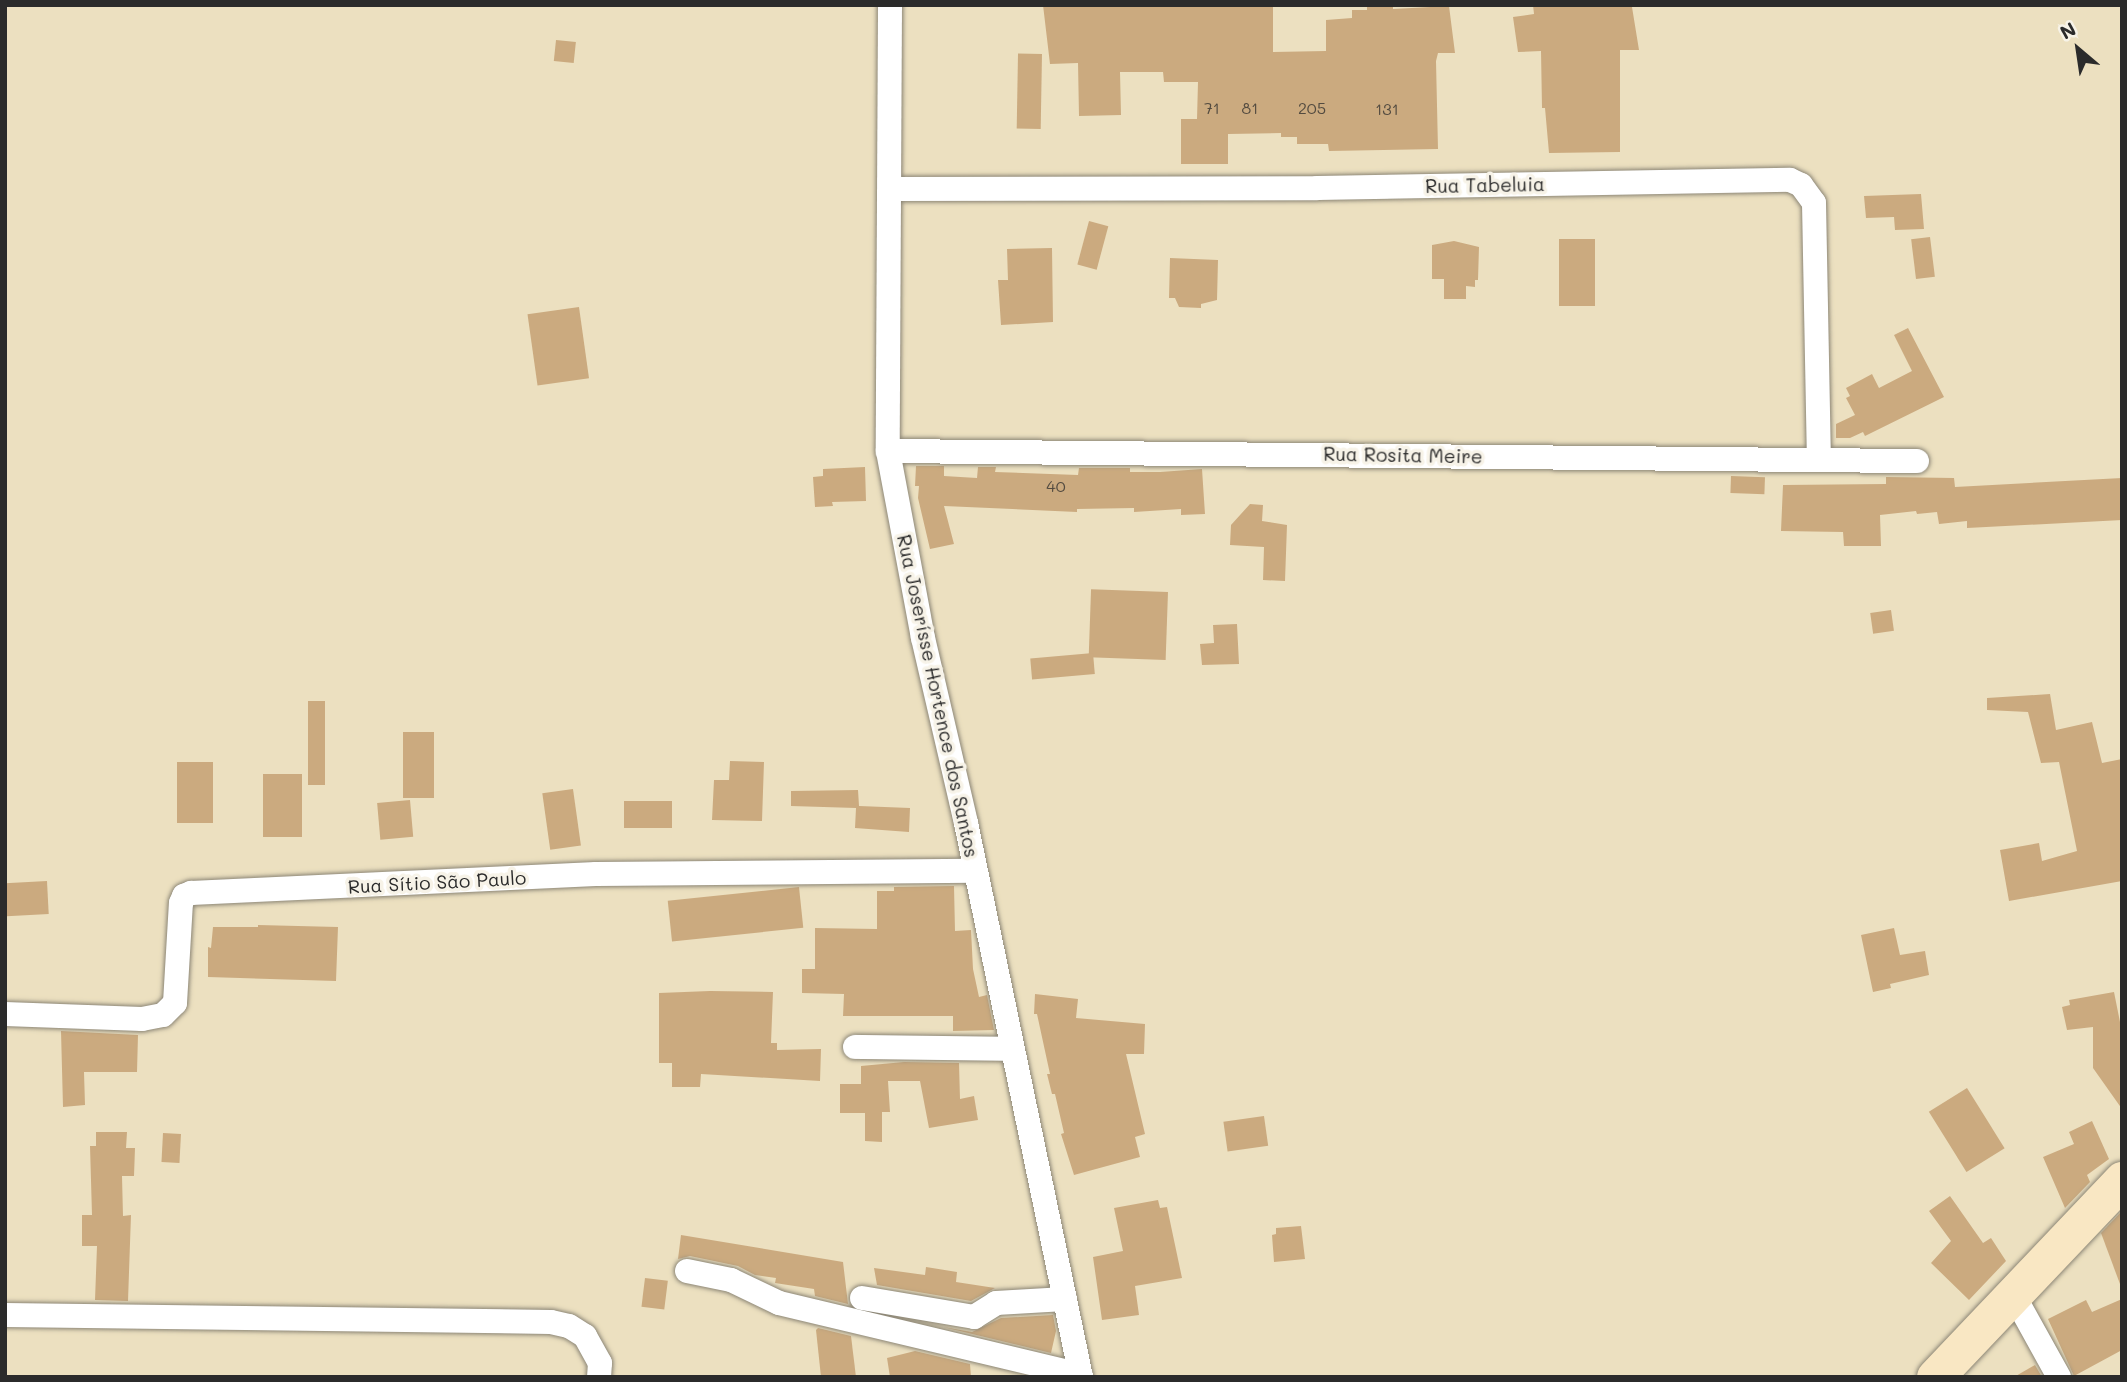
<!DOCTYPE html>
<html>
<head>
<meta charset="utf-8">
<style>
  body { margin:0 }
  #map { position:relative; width:2127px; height:1382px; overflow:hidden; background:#ece0c0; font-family:Mali,sans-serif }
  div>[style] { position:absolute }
  .building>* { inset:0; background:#cbaa7f; transform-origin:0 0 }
  .roads { filter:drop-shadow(0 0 2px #8c8676) drop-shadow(0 0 2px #8c8676) }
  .minor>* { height:24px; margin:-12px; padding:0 12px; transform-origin:12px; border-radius:12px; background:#fff }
  .secondary>* { height:37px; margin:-18.5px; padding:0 18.5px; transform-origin:18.5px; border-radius:18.5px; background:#f9e7c3 }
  span { translate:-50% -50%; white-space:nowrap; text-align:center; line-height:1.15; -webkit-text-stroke:7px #f7f3e8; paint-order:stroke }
  .number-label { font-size:16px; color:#534b40 }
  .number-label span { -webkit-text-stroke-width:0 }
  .street-label { font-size:19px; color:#2b2b2b }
  .frame { position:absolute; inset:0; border:7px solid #2b2b2b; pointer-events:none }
  .north { position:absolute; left:2043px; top:14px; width:70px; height:70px; -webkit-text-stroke:5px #f7f3e8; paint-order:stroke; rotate:331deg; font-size:19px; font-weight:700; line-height:28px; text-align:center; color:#2b2b2b }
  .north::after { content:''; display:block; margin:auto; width:24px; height:32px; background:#2b2b2b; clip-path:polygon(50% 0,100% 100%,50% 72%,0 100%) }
</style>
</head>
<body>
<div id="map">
  <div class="building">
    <div style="clip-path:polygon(1043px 5px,1273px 5px,1273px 52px,1326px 51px,1326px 20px,1352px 18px,1352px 10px,1367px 10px,1367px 5px,1393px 5px,1393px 9px,1449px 6px,1455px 53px,1438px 53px,1436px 61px,1438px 149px,1329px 151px,1328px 144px,1297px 144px,1297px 137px,1281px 137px,1281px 133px,1228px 134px,1228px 164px,1181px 164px,1181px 119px,1197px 119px,1198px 82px,1164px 82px,1163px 72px,1120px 72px,1121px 115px,1079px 116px,1078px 63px,1050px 64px)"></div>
    <div style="clip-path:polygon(1533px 5px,1632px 7px,1639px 50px,1620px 50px,1620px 152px,1549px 153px,1545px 108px,1542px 108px,1541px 51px,1518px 52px,1513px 17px,1534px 14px)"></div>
    <div style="left:556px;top:40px;width:20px;height:21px;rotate:6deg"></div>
    <div style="left:1042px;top:54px;width:75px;height:24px;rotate:91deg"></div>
    <div style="clip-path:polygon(1921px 194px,1924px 229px,1895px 230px,1894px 217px,1866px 218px,1864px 196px)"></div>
    <div style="left:1089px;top:221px;width:20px;height:45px;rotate:15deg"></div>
    <div style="left:1930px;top:237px;width:40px;height:19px;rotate:83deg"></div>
    <div style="left:1559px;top:239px;width:36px;height:67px"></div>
    <div style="clip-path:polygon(1454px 241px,1479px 247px,1478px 280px,1475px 280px,1475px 287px,1466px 286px,1466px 299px,1444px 299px,1444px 279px,1432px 279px,1432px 245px)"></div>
    <div style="clip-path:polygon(1052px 248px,1053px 322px,1001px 325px,998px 280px,1008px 280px,1007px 249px)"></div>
    <div style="clip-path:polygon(1170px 258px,1218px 260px,1217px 300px,1201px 304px,1201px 308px,1179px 307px,1175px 298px,1169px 298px)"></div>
    <div style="left:579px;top:307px;width:72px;height:52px;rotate:82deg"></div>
    <div style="clip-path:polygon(1908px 328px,1944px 397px,1865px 436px,1863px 432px,1850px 438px,1836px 438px,1836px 424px,1855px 415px,1846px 398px,1850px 396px,1846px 388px,1872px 374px,1879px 388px,1912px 371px,1894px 335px)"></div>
    <div style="clip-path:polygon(916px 466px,944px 466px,944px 476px,977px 478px,978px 467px,996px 467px,995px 472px,1078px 475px,1079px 468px,1130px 468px,1130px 472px,1160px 472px,1202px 469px,1205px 514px,1181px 515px,1181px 509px,1134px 512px,1134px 508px,1077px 509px,1077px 512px,944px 506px,954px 544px,930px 549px,918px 498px,919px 486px,915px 486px)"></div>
    <div style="clip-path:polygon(865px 467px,866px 501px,832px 502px,833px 506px,815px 507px,813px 477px,823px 476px,823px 469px)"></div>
    <div style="left:1731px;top:476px;width:34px;height:17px;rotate:2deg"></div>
    <div style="clip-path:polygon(1886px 477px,1954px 478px,1955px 487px,2122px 478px,2122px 520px,1967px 528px,1967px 521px,1939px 524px,1937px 512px,1917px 514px,1916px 511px,1880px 515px,1881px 546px,1844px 546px,1843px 532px,1781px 531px,1783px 485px,1886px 484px)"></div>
    <div style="clip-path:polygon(1250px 504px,1263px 505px,1262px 521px,1287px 525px,1285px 581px,1263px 580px,1264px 547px,1230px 545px,1231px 525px)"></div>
    <div style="left:1168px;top:592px;width:68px;height:77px;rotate:92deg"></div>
    <div style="left:1891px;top:610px;width:21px;height:21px;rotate:82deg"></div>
    <div style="clip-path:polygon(1237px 624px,1239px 664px,1202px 665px,1200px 644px,1214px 643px,1213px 625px)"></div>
    <div style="left:1093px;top:653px;width:21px;height:63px;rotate:85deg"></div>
    <div style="clip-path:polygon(2050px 694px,2056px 730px,2092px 722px,2102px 763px,2122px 759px,2122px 881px,2009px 901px,2000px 850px,2039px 843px,2042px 861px,2077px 851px,2059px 762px,2041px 763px,2028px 712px,1987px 710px,1987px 698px)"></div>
    <div style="left:308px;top:701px;width:17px;height:84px"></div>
    <div style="left:434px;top:732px;width:66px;height:31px;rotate:90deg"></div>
    <div style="clip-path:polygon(730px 761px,764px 762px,762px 821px,712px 820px,714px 780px,729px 780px)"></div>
    <div style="left:177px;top:762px;width:36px;height:61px"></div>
    <div style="left:263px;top:774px;width:39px;height:63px"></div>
    <div style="left:573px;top:789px;width:57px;height:31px;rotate:82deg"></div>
    <div style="clip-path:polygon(858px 790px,859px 806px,910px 808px,909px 832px,855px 828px,856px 808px,791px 806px,791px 791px)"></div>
    <div style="left:410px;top:800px;width:37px;height:33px;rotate:85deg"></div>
    <div style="left:672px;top:801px;width:27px;height:48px;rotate:90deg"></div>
    <div style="left:47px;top:881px;width:33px;height:42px;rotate:87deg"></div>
    <div style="clip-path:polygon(954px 886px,955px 931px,971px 930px,973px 969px,979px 997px,987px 995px,994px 1030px,953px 1031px,953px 1016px,843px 1016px,844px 994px,802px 993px,802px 969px,815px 969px,815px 928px,877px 929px,877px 891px,894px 891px,894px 887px)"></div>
    <div style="left:799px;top:887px;width:41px;height:132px;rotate:84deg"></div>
    <div style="clip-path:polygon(258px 925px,338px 927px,336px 981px,208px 977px,208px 947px,211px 948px,213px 927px,258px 927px)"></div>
    <div style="clip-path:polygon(1894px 928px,1900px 955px,1925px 951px,1929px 975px,1890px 984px,1891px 988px,1873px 992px,1861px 935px)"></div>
    <div style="clip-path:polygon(710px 991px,773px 992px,771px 1043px,777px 1043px,777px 1050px,821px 1049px,820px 1081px,701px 1074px,700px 1087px,672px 1087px,672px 1063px,659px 1063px,659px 993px)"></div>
    <div style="clip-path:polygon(2114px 992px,2122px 1032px,2122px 1109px,2093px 1068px,2093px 1027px,2067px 1030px,2062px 1007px,2070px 1005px,2069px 1000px)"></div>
    <div style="clip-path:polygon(1035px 994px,1078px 999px,1076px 1018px,1145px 1024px,1144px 1054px,1126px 1054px,1145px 1134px,1135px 1137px,1140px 1157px,1074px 1175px,1061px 1134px,1064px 1133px,1055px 1094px,1052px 1094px,1047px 1074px,1050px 1074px,1037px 1014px,1034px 1014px)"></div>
    <div style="clip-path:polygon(61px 1031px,138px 1035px,137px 1072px,84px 1072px,85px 1105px,63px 1107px)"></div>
    <div style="clip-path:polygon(904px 1062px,959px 1063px,960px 1099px,974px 1096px,978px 1120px,929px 1128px,920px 1081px,888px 1081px,890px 1112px,882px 1112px,882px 1142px,865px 1141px,865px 1113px,840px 1113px,840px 1084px,861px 1084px,861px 1066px)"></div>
    <div style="left:1967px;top:1088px;width:71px;height:45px;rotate:58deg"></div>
    <div style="left:1264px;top:1116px;width:30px;height:41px;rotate:82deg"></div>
    <div style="clip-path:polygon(2092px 1121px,2109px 1159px,2087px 1175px,2090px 1182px,2065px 1208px,2043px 1157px,2074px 1144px,2069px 1132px)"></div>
    <div style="clip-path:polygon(96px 1132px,127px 1132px,126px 1148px,135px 1148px,134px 1176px,122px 1176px,123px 1216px,131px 1215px,128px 1301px,95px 1300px,97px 1246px,82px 1246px,82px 1215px,92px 1215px,90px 1146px,96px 1146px)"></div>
    <div style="left:163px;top:1133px;width:18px;height:29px;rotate:3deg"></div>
    <div style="clip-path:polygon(1950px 1196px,1983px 1243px,1991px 1238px,2006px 1261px,1969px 1300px,1931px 1263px,1951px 1241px,1929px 1211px)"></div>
    <div style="clip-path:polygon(1158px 1200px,1160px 1208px,1167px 1207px,1182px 1278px,1135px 1286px,1139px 1315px,1102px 1320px,1093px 1257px,1123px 1251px,1114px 1208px)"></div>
    <div style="clip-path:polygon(2122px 1211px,2122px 1284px,2120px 1284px,2101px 1233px)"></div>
    <div style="clip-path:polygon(1301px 1226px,1305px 1259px,1274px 1262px,1272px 1235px,1276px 1234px,1276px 1228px)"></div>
    <div style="clip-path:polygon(681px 1235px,843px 1262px,848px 1304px,815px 1296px,814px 1289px,775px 1283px,776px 1278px,755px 1275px,738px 1266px,690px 1256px,678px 1259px)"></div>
    <div style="clip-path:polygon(926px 1267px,957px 1272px,956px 1282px,995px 1288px,971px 1301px,877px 1285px,874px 1268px,925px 1275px)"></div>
    <div style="left:645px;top:1278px;width:23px;height:29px;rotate:7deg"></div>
    <div style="clip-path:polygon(2122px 1299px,2122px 1350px,2074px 1376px,2048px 1319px,2086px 1300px,2092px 1312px)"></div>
    <div style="clip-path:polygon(1053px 1315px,1056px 1331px,1051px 1353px,943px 1327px,972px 1332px,1001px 1318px)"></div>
    <div style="clip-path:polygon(818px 1328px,851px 1336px,856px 1377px,821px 1377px,816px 1330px)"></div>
    <div style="clip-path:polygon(915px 1351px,970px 1364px,971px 1377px,890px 1377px,887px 1358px)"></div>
    <div style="clip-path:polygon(2035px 1365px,2042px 1377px,2014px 1377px)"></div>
  </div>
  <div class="roads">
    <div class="minor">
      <div style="left:890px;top:5px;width:446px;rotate:90.3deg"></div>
      <div style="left:888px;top:451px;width:190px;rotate:79.4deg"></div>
      <div style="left:923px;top:638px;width:190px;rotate:76.9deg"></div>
      <div style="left:966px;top:823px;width:566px;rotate:78.27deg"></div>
      <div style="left:890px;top:189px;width:427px;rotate:-0.1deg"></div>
      <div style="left:1317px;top:188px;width:473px;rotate:-1deg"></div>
      <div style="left:1790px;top:180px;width:12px;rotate:24deg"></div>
      <div style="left:1801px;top:185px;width:22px;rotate:54deg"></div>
      <div style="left:1814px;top:203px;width:256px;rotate:88.9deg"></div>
      <div style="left:888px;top:451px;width:1029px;rotate:0.56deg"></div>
      <div style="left:5px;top:1014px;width:137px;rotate:2.1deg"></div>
      <div style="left:142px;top:1019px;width:21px;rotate:-11deg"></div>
      <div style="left:163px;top:1015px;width:17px;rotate:-45deg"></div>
      <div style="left:175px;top:1003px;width:100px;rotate:-86.6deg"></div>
      <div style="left:181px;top:903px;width:8px;rotate:-67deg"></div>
      <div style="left:184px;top:896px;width:8px;rotate:-23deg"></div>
      <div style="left:191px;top:893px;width:405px;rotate:-2.7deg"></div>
      <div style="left:596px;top:874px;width:378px;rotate:-0.5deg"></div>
      <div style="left:855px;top:1047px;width:156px;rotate:0.7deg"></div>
      <div style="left:687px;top:1271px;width:45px;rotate:11.6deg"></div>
      <div style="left:731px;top:1280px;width:53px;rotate:25.6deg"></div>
      <div style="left:779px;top:1303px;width:310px;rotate:13.4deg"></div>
      <div style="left:2013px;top:1294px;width:95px;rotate:61deg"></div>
      <div style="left:862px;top:1298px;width:114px;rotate:9.6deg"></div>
      <div style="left:974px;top:1317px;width:26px;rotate:-32deg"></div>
      <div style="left:996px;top:1303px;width:69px;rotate:-3.3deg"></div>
      <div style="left:5px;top:1315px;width:546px;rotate:0.73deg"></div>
      <div style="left:551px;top:1322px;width:18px;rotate:13deg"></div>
      <div style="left:569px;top:1326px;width:19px;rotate:32deg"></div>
      <div style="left:585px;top:1336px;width:31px;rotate:61deg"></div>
      <div style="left:600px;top:1363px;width:14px;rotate:94deg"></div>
    </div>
    <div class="secondary">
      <div style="left:1935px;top:1377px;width:272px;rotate:-46.5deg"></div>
    </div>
  </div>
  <div class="number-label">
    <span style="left:1212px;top:108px">71</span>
    <span style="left:1250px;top:108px">81</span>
    <span style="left:1312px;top:108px">205</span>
    <span style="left:1387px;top:109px">131</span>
    <span style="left:1056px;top:486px">40</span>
  </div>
  <div class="street-label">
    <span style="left:1485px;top:185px;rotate:-1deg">Rua Tabeluia</span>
    <span style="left:1403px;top:455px;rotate:1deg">Rua Rosita Meire</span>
    <span style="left:938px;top:696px;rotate:78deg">Rua Joserísse Hortence dos Santos</span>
    <span style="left:437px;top:882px;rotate:-3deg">Rua Sítio São Paulo</span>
  </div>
  <div class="frame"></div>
  <div class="north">N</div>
</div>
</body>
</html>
